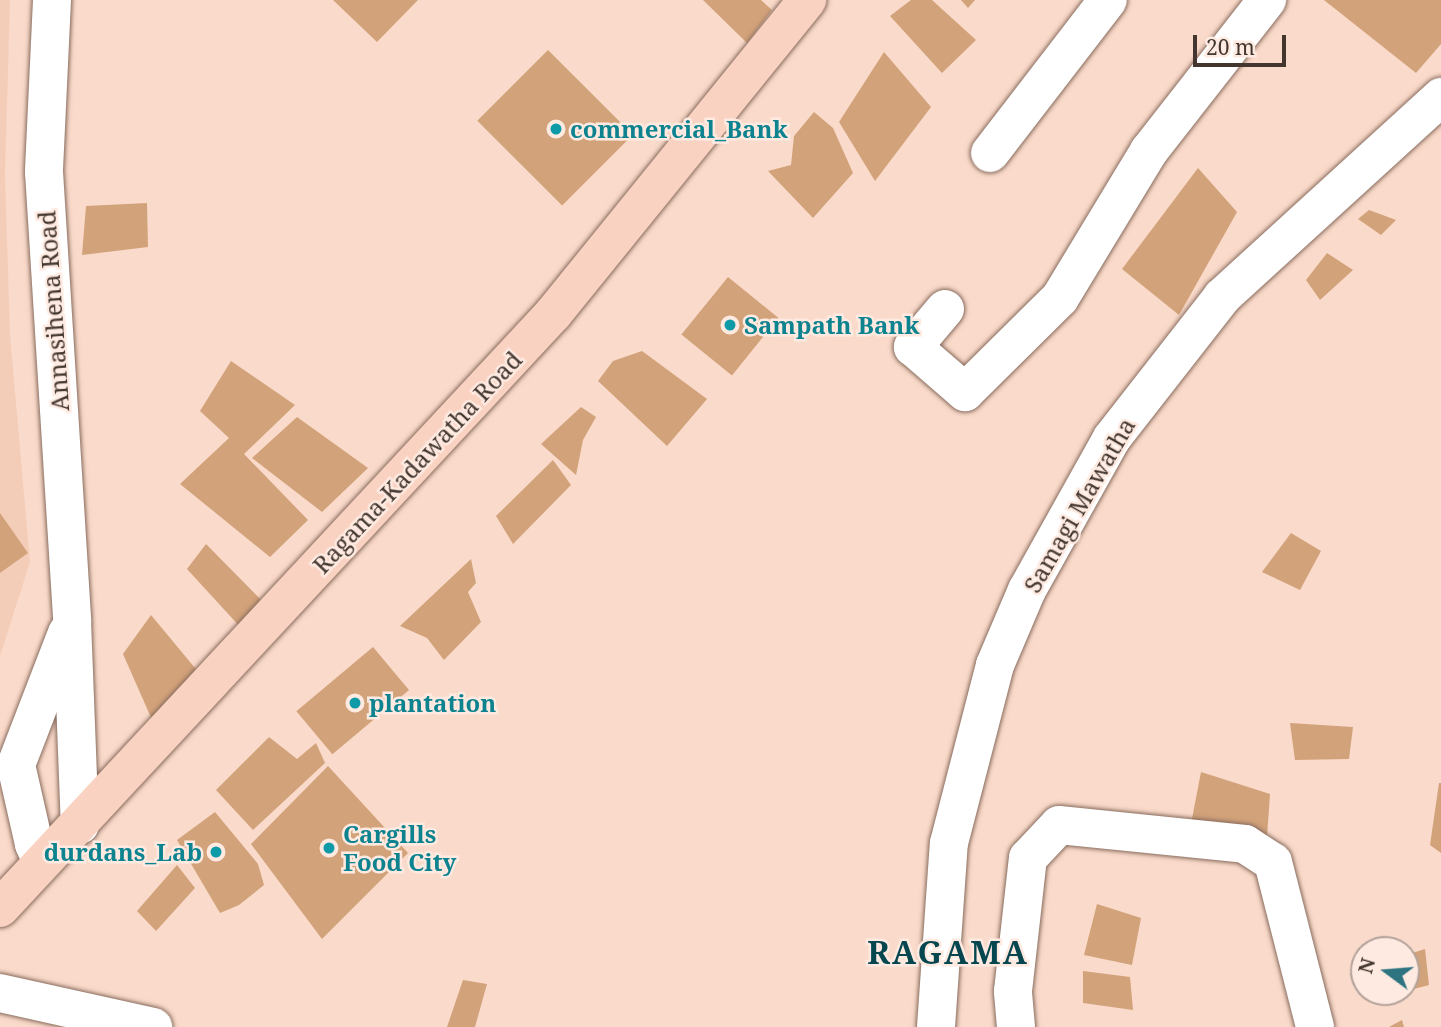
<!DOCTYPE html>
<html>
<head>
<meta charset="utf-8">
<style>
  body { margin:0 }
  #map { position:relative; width:1441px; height:1027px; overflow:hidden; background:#fadaca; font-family:"Noto Serif",serif }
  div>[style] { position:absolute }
  .built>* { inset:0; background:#f4cdb9 }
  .building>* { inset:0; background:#d2a27a; transform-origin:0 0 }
  .roads { filter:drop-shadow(0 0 2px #886c5e) drop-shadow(0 0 2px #886c5e) }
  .minor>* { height:38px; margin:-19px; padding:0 19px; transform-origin:19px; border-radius:19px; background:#fff }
  .major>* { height:38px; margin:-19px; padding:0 19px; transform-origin:19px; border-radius:19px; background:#fad2c2 }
  .dots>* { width:19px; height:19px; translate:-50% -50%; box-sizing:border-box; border:4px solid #feeae1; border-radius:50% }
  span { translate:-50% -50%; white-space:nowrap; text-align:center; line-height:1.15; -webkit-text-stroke:5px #feeae1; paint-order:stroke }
  .culture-label { font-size:24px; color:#0d838f; font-weight:700 }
  .left { translate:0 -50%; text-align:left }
  .right { translate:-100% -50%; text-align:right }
  .street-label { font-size:24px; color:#42362f }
  .district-label { font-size:32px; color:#06464f; font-weight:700; letter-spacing:2px }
  .north { position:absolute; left:1350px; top:936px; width:70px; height:70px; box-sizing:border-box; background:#feeae1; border:2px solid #b3a29a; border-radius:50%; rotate:286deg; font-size:19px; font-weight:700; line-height:28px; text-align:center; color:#42362f }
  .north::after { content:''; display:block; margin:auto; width:24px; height:32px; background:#2d7380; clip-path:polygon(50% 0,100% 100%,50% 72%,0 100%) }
  .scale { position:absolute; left:1193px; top:35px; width:93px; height:32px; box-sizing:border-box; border:4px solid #42362f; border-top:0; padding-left:9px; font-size:21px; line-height:24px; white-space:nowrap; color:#42362f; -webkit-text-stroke:5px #feeae1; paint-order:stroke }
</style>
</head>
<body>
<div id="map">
  <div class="built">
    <div style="clip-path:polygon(0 0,10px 0,5px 175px,10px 335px,30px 562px,0 656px)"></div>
  </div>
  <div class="building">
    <div style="clip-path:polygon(333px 0,418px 0,377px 42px)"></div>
    <div style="clip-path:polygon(703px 0,761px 0,772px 10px,747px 43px)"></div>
    <div style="clip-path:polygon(911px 0,932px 0,976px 40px,942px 73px,890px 16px)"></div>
    <div style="clip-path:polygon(961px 0,975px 0,968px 8px)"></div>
    <div style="clip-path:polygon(1324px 0,1441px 0,1441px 44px,1416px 73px)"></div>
    <div style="left:548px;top:50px;width:120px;height:100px;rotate:45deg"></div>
    <div style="clip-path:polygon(884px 52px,931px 107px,875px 181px,839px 122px)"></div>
    <div style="clip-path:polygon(814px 112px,833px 128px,853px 173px,813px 218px,768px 171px,791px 165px,794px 136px)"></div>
    <div style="clip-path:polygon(1198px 168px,1237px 212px,1179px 315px,1122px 269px)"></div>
    <div style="clip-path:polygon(147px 203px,148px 247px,82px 255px,86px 206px)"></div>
    <div style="clip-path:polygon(1369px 210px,1396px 220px,1381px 235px,1358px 219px)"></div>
    <div style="clip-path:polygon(1327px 253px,1353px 270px,1320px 300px,1306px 280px)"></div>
    <div style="left:728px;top:277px;width:65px;height:74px;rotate:39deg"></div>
    <div style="clip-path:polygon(642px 351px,707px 399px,667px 446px,598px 381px,613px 361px)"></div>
    <div style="clip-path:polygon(231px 361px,295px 405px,244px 454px,308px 520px,270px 557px,180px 484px,229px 438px,200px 411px)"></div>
    <div style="clip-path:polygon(581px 407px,596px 417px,583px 440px,576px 475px,541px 444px)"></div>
    <div style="clip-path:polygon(297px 417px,368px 468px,322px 512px,252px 458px)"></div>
    <div style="clip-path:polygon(553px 460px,571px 485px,513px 544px,496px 516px)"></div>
    <div style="clip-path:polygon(0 513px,28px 553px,0 573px)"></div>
    <div style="clip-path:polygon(1291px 533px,1321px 551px,1300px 590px,1262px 572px)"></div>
    <div style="clip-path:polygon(206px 544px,264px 603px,242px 629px,187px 569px)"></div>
    <div style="clip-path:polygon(471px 559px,476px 583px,468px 592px,481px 622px,444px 660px,427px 638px,400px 626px)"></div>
    <div style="clip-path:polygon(151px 615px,200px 674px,153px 722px,123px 654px)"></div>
    <div style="left:373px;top:647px;width:56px;height:100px;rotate:50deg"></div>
    <div style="clip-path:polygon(1290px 723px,1353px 727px,1349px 759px,1295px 760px)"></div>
    <div style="clip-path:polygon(269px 737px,297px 759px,316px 743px,325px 763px,253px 830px,216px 790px)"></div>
    <div style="clip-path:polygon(328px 766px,408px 853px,322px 939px,251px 844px)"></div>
    <div style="clip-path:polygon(1201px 772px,1270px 794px,1267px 837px,1191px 824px)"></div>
    <div style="clip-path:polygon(1439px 783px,1441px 783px,1441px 853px,1430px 845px)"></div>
    <div style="clip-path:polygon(215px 812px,258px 864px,264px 885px,239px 905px,220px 913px,177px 840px)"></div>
    <div style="clip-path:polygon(177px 865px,195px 888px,156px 931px,137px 911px)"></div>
    <div style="clip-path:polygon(1097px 904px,1141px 918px,1132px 965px,1084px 955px)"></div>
    <div style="clip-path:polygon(1425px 949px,1429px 985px,1406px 991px,1406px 955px)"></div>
    <div style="clip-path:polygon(1083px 971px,1130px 977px,1133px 1010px,1083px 1003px)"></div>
    <div style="clip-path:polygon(463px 980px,487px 984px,475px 1027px,447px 1027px)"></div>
    <div style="clip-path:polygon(1376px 992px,1401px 992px,1401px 993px,1378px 1000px)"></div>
    <div style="clip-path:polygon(1402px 1020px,1404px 1027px,1389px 1027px)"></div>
  </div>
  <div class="roads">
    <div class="minor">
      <div style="left:52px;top:0;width:172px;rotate:92.7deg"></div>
      <div style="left:44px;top:172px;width:450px;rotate:86.4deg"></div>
      <div style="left:72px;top:621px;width:204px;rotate:87.8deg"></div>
      <div style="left:990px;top:153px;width:193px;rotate:-52.4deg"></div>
      <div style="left:945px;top:309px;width:50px;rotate:130.1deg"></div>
      <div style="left:913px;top:347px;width:69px;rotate:40.9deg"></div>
      <div style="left:965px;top:392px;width:134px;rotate:-44.7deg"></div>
      <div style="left:1060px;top:298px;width:172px;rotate:-58.8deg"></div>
      <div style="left:1149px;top:151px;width:192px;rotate:-52deg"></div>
      <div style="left:42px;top:862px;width:20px;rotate:-114deg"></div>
      <div style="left:34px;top:844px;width:81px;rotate:-102.8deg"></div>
      <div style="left:16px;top:765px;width:142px;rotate:-68.9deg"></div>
      <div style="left:0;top:993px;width:157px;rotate:12.5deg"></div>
      <div style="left:936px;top:1027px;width:184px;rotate:-86deg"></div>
      <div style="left:949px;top:843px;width:184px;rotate:-75.5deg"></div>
      <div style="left:995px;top:665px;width:82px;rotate:-66.9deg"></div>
      <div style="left:1027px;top:590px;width:174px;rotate:-60.8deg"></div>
      <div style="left:1112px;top:438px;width:179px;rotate:-52deg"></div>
      <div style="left:1222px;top:297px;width:297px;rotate:-42.4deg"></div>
      <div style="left:1016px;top:1027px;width:36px;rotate:-95deg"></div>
      <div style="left:1013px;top:991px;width:134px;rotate:-83.6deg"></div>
      <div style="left:1028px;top:858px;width:45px;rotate:-46.8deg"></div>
      <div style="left:1059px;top:825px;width:187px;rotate:5.8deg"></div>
      <div style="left:1245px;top:844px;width:33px;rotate:33deg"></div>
      <div style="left:1273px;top:862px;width:170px;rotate:75.7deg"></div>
    </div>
    <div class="major">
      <div style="left:0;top:908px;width:812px;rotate:-47.05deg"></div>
      <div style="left:553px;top:314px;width:404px;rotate:-51deg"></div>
    </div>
  </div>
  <div class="dots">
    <div style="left:556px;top:129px;background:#0f9aa8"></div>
    <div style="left:730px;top:325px;background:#0f9aa8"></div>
    <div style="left:355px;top:703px;background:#0f9aa8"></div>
    <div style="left:329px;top:848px;background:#0f9aa8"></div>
    <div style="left:216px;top:852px;background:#0f9aa8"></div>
  </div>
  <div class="culture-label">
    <span class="left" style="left:570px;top:129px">commercial_Bank</span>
    <span class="left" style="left:744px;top:325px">Sampath Bank</span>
    <span class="left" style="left:369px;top:703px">plantation</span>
    <span class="left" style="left:343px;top:848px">Cargills<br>Food City</span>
    <span class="right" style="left:202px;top:852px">durdans_Lab</span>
  </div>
  <div class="street-label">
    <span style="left:53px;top:311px;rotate:-94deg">Annasihena Road</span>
    <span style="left:417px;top:462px;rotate:-47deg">Ragama-Kadawatha Road</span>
    <span style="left:1079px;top:505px;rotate:-60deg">Samagi Mawatha</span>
  </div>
  <div class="district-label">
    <span style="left:948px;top:952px">RAGAMA</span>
  </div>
  <div class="north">N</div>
  <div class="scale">20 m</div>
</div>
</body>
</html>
